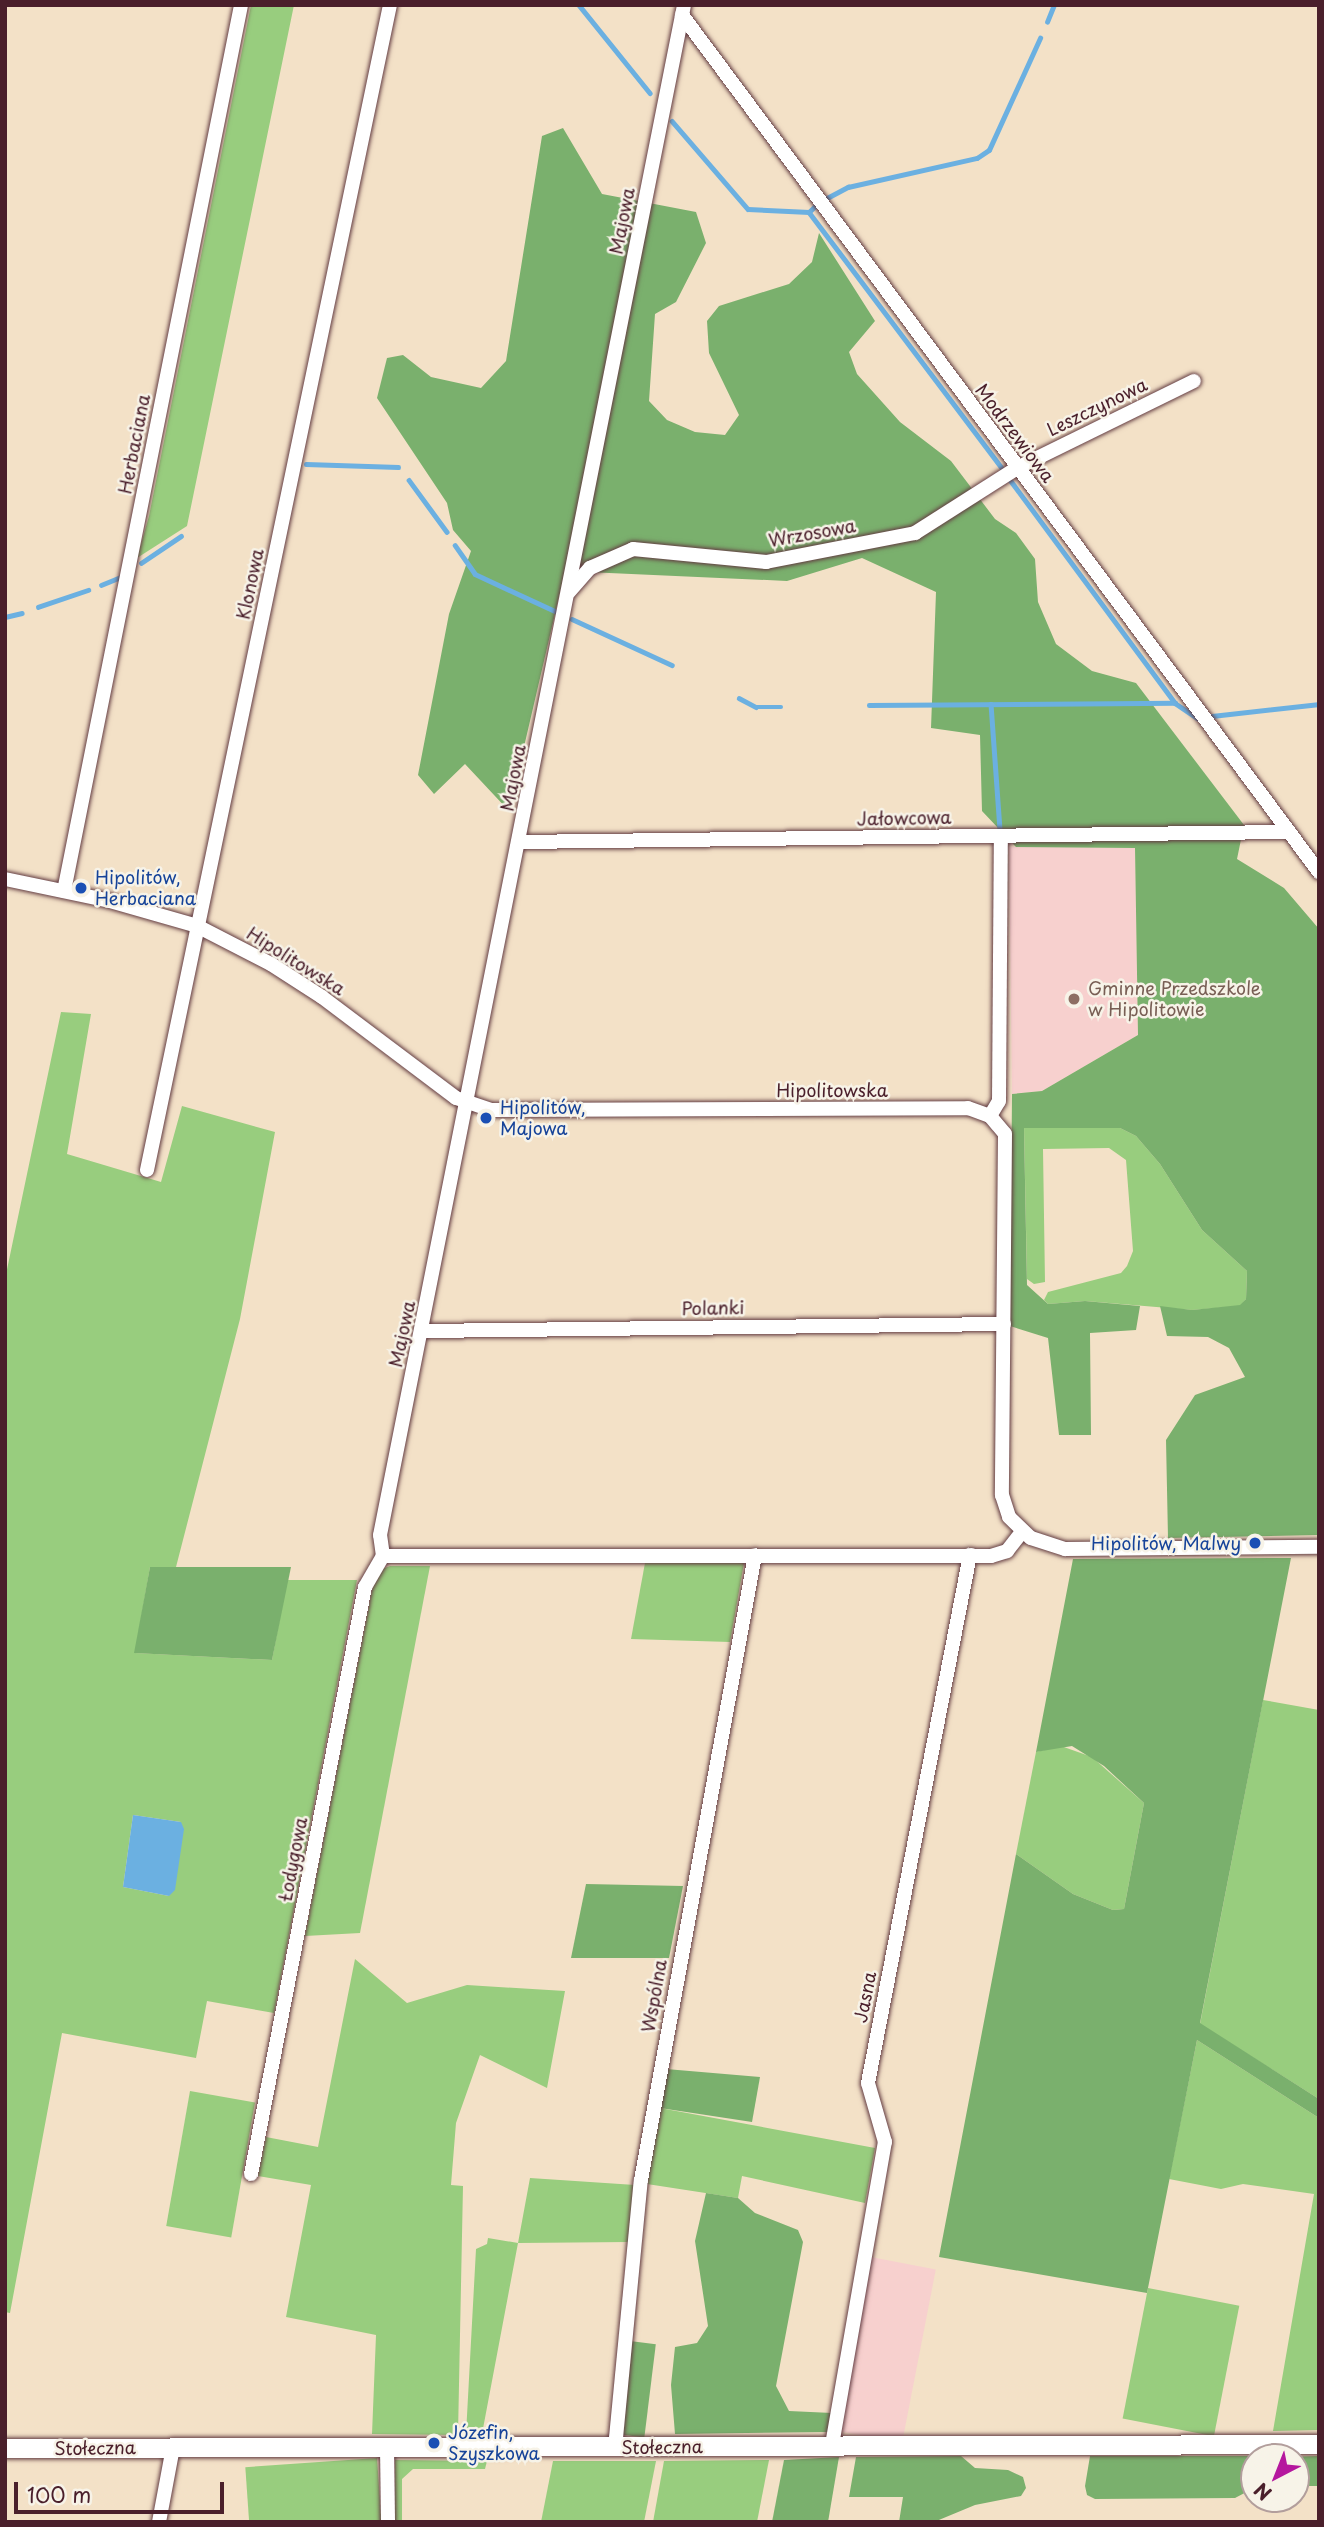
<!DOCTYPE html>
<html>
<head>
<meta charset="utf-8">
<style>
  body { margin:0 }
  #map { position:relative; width:1324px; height:2527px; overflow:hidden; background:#f3e1c7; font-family:"Playpen Sans",sans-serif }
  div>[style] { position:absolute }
  .built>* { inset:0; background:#f7d0ce; transform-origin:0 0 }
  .green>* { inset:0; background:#98cd7e; transform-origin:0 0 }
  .forest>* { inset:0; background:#7ab06d; transform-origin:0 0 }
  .water>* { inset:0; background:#6bb0e1 }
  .stream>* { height:4.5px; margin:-2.25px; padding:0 2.25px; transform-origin:2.25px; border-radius:2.25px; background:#6bb0e1 }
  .roads { filter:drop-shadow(0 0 2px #633c42) drop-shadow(0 0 2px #633c42) }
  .street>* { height:14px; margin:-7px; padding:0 7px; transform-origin:7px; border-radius:7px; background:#fff }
  .secondary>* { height:19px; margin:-9.5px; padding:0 9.5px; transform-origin:9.5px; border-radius:9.5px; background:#fff }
  .dots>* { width:19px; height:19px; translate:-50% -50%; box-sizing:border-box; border:4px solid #f7f3e8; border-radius:50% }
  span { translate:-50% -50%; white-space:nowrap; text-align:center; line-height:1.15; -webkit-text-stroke:5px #f7f3e8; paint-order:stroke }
  .street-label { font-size:18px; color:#4a1f2b }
  .transit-label { font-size:18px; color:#164399 }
  .left { translate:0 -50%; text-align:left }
  .right { translate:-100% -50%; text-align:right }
  .education-label { font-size:18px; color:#785e54 }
  .frame { position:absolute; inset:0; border:7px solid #4a1f2b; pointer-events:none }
  .north { position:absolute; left:1240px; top:2443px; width:70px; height:70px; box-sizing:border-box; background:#f7f3e8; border:2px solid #b29e9c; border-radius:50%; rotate:222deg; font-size:19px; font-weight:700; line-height:28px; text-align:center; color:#4a1f2b }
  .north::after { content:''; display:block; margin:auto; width:24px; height:32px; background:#b5179e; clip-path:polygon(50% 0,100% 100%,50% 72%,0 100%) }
  .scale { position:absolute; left:14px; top:2482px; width:210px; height:32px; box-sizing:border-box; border:4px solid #4a1f2b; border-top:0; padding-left:9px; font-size:21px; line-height:24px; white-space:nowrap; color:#4a1f2b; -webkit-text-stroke:5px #f7f3e8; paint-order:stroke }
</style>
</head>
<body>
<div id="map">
  <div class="built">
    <div style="clip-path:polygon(1009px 847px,1135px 847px,1138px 1035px,1042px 1091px,1012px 1094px)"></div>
    <div style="left:871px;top:2257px;width:66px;height:177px;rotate:11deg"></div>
  </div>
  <div class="green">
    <div style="clip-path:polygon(251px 5px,294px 5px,187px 526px,137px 558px,149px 516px)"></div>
    <div style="clip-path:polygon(evenodd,61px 1012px,91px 1014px,67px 1154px,161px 1182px,182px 1106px,275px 1132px,240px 1319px,176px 1567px,150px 1567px,135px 1653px,272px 1660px,287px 1580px,357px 1580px,274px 2013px,207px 2001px,196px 2058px,62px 2033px,10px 2313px,5px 2312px,5px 1279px,61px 1012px,133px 1815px,181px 1822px,169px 1896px,123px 1887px,133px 1815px)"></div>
    <div style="clip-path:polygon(1024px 1127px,1120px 1128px,1136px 1136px,1160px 1164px,1202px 1230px,1247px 1271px,1246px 1299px,1240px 1306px,1192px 1310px,1085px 1301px,1048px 1304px,1044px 1300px,1048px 1292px,1121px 1273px,1127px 1266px,1133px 1251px,1126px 1160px,1109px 1148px,1043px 1149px,1045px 1282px,1034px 1284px,1027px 1279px)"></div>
    <div style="clip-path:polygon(645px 1563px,744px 1563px,730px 1642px,631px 1639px)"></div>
    <div style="clip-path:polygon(390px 1566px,430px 1566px,360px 1933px,305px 1936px,373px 1585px,382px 1569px)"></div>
    <div style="clip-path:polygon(1263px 1700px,1319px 1710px,1319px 2099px,1200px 2024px)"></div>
    <div style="clip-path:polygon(1061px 1746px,1092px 1757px,1144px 1803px,1124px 1909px,1113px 1910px,1073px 1894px,1016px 1854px,1036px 1752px)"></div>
    <div style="clip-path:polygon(355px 1959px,407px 2003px,467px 1985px,565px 1991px,547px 2088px,480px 2055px,456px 2123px,451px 2185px,463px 2186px,458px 2435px,372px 2434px,376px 2335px,286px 2317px,311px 2185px,258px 2176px,266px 2137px,318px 2147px)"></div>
    <div style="clip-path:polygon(1197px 2040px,1319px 2118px,1319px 2430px,1273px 2431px,1314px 2194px,1243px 2184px,1221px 2189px,1169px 2179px)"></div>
    <div style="left:190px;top:2091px;width:66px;height:137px;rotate:10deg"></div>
    <div style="clip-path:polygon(660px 2108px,875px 2148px,865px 2203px,742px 2176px,738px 2198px,647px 2184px)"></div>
    <div style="clip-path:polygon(530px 2178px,635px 2185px,628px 2242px,518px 2243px,482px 2434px,466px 2434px,476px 2249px,487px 2244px,488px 2238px,518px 2243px)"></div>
    <div style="left:1148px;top:2288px;width:93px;height:133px;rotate:11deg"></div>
    <div style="left:377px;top:2458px;width:64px;height:132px;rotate:86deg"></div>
    <div style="clip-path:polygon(395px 2460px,487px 2461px,485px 2469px,413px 2469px,402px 2479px,402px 2522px,395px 2522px)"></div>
    <div style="clip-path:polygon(769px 2460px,757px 2522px,653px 2522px,664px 2461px)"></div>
    <div style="clip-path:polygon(553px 2461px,656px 2461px,644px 2522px,541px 2522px)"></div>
  </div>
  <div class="forest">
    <div style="clip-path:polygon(563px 128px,602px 194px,696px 212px,706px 243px,676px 302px,655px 314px,649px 401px,667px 420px,695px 432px,725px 435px,739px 415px,709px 353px,707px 321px,719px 306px,789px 284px,812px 262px,819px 233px,875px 321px,849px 352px,857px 374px,900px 422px,951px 461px,995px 519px,1016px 533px,1035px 559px,1038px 602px,1056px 644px,1092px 671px,1136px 683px,1244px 825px,1237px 859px,1284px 888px,1319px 929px,1319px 1535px,1168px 1538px,1166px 1440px,1195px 1395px,1245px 1377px,1229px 1348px,1208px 1337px,1167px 1336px,1160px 1306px,1192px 1310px,1240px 1305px,1246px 1299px,1247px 1271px,1202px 1230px,1160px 1164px,1136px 1136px,1120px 1128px,1024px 1128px,1027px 1285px,1048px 1304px,1085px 1301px,1140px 1306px,1136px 1330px,1090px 1333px,1091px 1435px,1059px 1435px,1048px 1338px,1010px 1326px,1012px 1094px,1042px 1091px,1138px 1035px,1135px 848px,1016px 847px,982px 811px,980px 735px,931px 728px,936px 592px,862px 558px,787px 581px,565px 571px,509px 811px,465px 764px,434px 794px,418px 775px,449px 614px,471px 551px,453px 530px,447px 503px,377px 398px,387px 358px,403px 355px,431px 377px,481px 388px,506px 361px,542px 136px)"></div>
    <div style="clip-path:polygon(1291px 1558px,1200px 2023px,1319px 2099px,1319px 2118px,1197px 2040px,1147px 2293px,939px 2257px,1016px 1854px,1073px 1894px,1113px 1910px,1124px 1909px,1144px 1803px,1104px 1766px,1072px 1746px,1036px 1752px,1073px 1559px)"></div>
    <div style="clip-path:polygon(150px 1567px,291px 1567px,272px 1660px,134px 1653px)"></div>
    <div style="clip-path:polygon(586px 1884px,683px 1886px,669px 1958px,571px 1958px)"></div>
    <div style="clip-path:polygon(666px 2069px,760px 2077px,752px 2122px,660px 2108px)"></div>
    <div style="clip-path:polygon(706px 2193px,738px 2198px,755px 2213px,798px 2230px,803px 2242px,776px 2386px,789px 2411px,832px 2413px,829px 2432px,675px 2434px,671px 2385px,675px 2347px,697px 2343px,708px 2326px,695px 2241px)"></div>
    <div style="left:630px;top:2341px;width:26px;height:94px;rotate:7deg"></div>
    <div style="clip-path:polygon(961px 2456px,975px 2468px,1008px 2470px,1023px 2477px,1026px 2488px,1021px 2496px,975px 2505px,934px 2522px,899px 2522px,903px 2497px,849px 2497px,856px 2457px)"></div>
    <div style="clip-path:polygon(1090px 2456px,1265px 2456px,1254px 2457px,1254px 2488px,1235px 2498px,1095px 2499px,1087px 2495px,1085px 2486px)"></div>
    <div style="clip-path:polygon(1319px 2456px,1319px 2486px,1296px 2486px,1296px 2457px,1276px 2457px)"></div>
    <div style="clip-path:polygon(839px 2457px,828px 2522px,772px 2522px,784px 2460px)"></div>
  </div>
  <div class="water">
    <div style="clip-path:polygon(133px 1815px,181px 1822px,184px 1829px,175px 1890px,169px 1896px,123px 1887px)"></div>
  </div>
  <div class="stream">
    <div style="left:579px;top:5px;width:113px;rotate:51.1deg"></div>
    <div style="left:1047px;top:22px;width:18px;rotate:-68deg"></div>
    <div style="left:672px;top:121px;width:116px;rotate:49.2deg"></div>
    <div style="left:748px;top:209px;width:61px;rotate:2.8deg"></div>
    <div style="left:809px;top:212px;width:8px;rotate:-45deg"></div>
    <div style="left:827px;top:198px;width:24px;rotate:-28deg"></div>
    <div style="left:848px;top:187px;width:132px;rotate:-12.7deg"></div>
    <div style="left:977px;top:158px;width:14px;rotate:-34deg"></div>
    <div style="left:989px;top:150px;width:123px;rotate:-65.5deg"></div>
    <div style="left:809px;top:212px;width:319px;rotate:53deg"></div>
    <div style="left:306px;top:464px;width:92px;rotate:1.9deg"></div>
    <div style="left:409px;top:480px;width:64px;rotate:53.8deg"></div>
    <div style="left:1011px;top:481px;width:276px;rotate:53.5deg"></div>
    <div style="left:1175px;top:703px;width:27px;rotate:34deg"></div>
    <div style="left:455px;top:545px;width:35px;rotate:55deg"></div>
    <div style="left:475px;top:574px;width:90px;rotate:24.9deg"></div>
    <div style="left:141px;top:563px;width:48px;rotate:-34deg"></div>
    <div style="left:101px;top:585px;width:24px;rotate:-22deg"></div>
    <div style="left:38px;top:607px;width:53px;rotate:-18.8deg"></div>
    <div style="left:5px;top:617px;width:17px;rotate:-13deg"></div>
    <div style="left:572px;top:619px;width:110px;rotate:24.7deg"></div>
    <div style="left:739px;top:698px;width:19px;rotate:28deg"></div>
    <div style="left:756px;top:707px;width:25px"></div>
    <div style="left:991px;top:704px;width:125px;rotate:85.9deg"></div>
    <div style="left:869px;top:705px;width:306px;rotate:-0.4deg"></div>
    <div style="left:1212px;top:716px;width:108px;rotate:-6.4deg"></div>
  </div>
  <div class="roads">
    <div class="street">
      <div style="left:682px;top:15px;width:1068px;rotate:53.38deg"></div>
      <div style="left:569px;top:592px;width:32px;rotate:-49deg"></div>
      <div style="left:590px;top:568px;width:47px;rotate:-23.8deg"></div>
      <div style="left:633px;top:549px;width:134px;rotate:5.6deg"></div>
      <div style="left:766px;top:562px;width:152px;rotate:-11deg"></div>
      <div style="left:915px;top:533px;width:121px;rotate:-32.5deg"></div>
      <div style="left:1017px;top:468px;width:197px;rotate:-26.2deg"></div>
      <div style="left:520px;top:842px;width:769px;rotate:-0.75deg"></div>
      <div style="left:5px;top:879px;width:107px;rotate:11.8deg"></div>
      <div style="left:110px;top:901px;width:91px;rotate:16deg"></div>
      <div style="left:197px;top:926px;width:83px;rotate:27.2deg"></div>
      <div style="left:271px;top:964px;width:61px;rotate:32.9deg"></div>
      <div style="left:322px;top:997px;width:168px;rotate:37deg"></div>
      <div style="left:456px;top:1098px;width:36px;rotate:19deg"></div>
      <div style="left:490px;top:1110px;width:478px;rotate:-0.2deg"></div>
      <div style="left:968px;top:1108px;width:23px;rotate:20deg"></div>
      <div style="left:990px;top:1116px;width:23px;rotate:50deg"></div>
      <div style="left:1005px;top:1134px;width:361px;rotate:90.5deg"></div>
      <div style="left:1002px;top:1495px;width:23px;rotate:72deg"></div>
      <div style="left:1009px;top:1517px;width:30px;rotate:44deg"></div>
      <div style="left:1031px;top:1538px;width:36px;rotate:18deg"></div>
      <div style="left:1065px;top:1549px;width:254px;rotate:-0.5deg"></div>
      <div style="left:64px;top:891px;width:904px;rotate:-78.7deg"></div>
      <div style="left:990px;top:1116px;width:17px;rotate:-59deg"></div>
      <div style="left:999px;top:1101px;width:265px;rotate:-89.6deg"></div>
      <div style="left:147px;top:1170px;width:1190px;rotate:-78.22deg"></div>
      <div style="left:423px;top:1331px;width:581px;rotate:-0.69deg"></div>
      <div style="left:383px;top:1556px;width:21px;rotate:-98deg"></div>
      <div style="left:380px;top:1535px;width:1560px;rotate:-78.76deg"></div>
      <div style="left:383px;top:1556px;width:608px"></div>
      <div style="left:991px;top:1556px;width:17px;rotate:-17deg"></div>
      <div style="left:1007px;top:1551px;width:24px;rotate:-52deg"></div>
      <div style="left:251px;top:2174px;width:598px;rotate:-79.01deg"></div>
      <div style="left:365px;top:1587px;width:36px;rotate:-60deg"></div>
      <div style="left:832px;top:2445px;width:308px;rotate:-80.1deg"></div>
      <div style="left:885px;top:2142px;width:61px;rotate:-106.1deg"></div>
      <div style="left:868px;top:2083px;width:538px;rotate:-79.07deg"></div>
      <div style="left:387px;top:2448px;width:74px;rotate:89.2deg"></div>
      <div style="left:615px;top:2448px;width:269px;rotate:-84.5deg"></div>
      <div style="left:641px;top:2180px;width:635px;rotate:-79.66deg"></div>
      <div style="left:159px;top:2522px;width:76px;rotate:-79.4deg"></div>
    </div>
    <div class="secondary">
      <div style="left:5px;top:2448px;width:1314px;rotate:-0.17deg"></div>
    </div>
  </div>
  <div class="dots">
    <div style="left:81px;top:888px;background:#1a4fb4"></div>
    <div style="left:1074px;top:999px;background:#8d6e63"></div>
    <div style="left:486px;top:1118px;background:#1a4fb4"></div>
    <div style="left:1255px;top:1543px;background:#1a4fb4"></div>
    <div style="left:434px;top:2443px;background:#1a4fb4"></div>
  </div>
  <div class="street-label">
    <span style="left:622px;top:221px;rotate:-79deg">Majowa</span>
    <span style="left:1097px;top:407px;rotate:-26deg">Leszczynowa</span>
    <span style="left:1015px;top:433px;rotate:53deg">Modrzewiowa</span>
    <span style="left:134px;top:444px;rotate:-79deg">Herbaciana</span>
    <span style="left:812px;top:533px;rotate:-10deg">Wrzosowa</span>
    <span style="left:250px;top:584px;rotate:-78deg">Klonowa</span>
    <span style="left:513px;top:778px;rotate:-79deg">Majowa</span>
    <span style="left:904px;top:818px;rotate:-1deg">Jałowcowa</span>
    <span style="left:296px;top:961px;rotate:32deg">Hipolitowska</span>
    <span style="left:832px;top:1090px">Hipolitowska</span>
    <span style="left:713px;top:1308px;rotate:-1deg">Polanki</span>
    <span style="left:402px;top:1334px;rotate:-78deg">Majowa</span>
    <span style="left:293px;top:1859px;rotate:-79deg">Łodygowa</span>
    <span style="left:654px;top:1996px;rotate:-80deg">Wspólna</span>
    <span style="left:865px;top:1997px;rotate:-79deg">Jasna</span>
    <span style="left:662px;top:2447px;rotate:-1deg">Stołeczna</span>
    <span style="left:95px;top:2448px;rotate:-1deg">Stołeczna</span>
  </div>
  <div class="transit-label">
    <span class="left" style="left:95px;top:888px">Hipolitów,<br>Herbaciana</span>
    <span class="left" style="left:500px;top:1118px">Hipolitów,<br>Majowa</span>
    <span class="right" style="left:1241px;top:1543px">Hipolitów, Malwy</span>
    <span class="left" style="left:448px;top:2443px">Józefin,<br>Szyszkowa</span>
  </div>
  <div class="education-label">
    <span class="left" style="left:1088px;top:999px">Gminne Przedszkole<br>w Hipolitowie</span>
  </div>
  <div class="frame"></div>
  <div class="north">N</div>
  <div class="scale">100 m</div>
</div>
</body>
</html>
